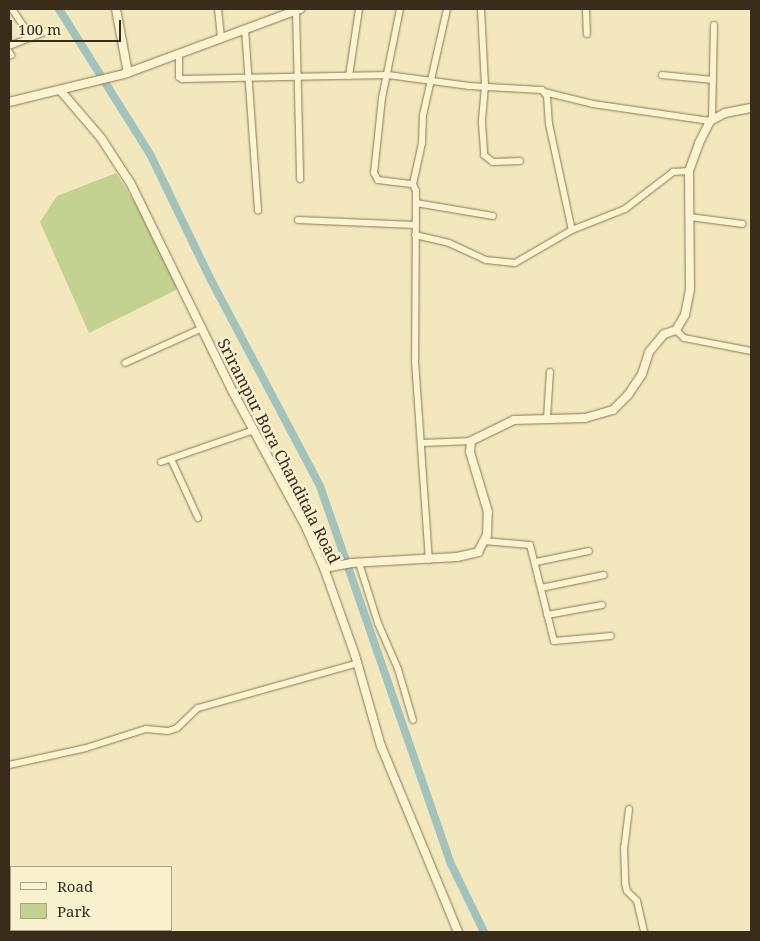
<!DOCTYPE html>
<html>
<head>
<meta charset="utf-8">
<style>
  body { margin:0 }
  #map { position:relative; width:760px; height:941px; overflow:hidden; background:#f2e7bd; font-family:"Noto Serif",serif }
  div>[style] { position:absolute }
  .green>* { inset:0; background:#c3d191 }
  .canal>* { height:8px; margin:-4px; padding:0 4px; transform-origin:4px; border-radius:4px; background:#a1c3bc }
  .roads { filter:drop-shadow(0 0 1px #8c7755) drop-shadow(0 0 1px #8c7755) }
  .minor>* { height:6px; margin:-3px; padding:0 3px; transform-origin:3px; border-radius:3px; background:#fcf3d1 }
  .tertiary>* { height:8px; margin:-4px; padding:0 4px; transform-origin:4px; border-radius:4px; background:#fcf3d1 }
  span { translate:-50% -50%; white-space:nowrap; text-align:center; line-height:1.15; -webkit-text-stroke:5px #f9f0ce; paint-order:stroke }
  .street-label { font-size:16px; color:#392c1b }
  .frame { position:absolute; inset:0; border:10px solid #392c1b; pointer-events:none }
  .legend { position:absolute; left:10px; top:866px; width:162px; height:65px; box-sizing:border-box; background:#f9f0ce; border:1px solid #aca286; margin:0; padding:6px 9px; list-style:none; font-size:15px; color:#392c1b }
  .legend li { display:flex; align-items:center; gap:10px; height:25px }
  .legend b { width:25px; border:1px solid #aca286 }
  .scale { position:absolute; left:10px; top:20px; width:111px; height:22px; box-sizing:border-box; border:2px solid #392c1b; border-top:0; padding-left:6px; font-size:15px; line-height:18px; white-space:nowrap; color:#392c1b; -webkit-text-stroke:4px #f9f0ce; paint-order:stroke }
</style>
</head>
<body>
<div id="map">
  <div class="green">
    <div style="clip-path:polygon(116px 173px,162px 245px,184px 286px,89px 333px,40px 222px,57px 196px)"></div>
  </div>
  <div class="canal">
    <div style="left:59px;top:9px;width:171px;rotate:57.9deg"></div>
    <div style="left:150px;top:154px;width:142px;rotate:64.2deg"></div>
    <div style="left:212px;top:282px;width:231px;rotate:62.1deg"></div>
    <div style="left:320px;top:486px;width:400px;rotate:70.9deg"></div>
    <div style="left:451px;top:864px;width:76px;rotate:64.1deg"></div>
  </div>
  <div class="roads">
    <div class="minor">
      <div style="left:12px;top:9px;width:34px;rotate:56deg"></div>
      <div style="left:218px;top:9px;width:29px;rotate:84deg"></div>
      <div style="left:400px;top:9px;width:91px;rotate:101.4deg"></div>
      <div style="left:382px;top:98px;width:75px;rotate:96.1deg"></div>
      <div style="left:374px;top:173px;width:8px;rotate:60deg"></div>
      <div style="left:378px;top:180px;width:35px;rotate:7deg"></div>
      <div style="left:413px;top:184px;width:8px;rotate:67deg"></div>
      <div style="left:416px;top:191px;width:170px;rotate:90.3deg"></div>
      <div style="left:415px;top:361px;width:199px;rotate:86deg"></div>
      <div style="left:481px;top:9px;width:77px;rotate:87deg"></div>
      <div style="left:485px;top:86px;width:37px;rotate:95deg"></div>
      <div style="left:482px;top:123px;width:32px;rotate:86deg"></div>
      <div style="left:484px;top:155px;width:11px;rotate:38deg"></div>
      <div style="left:493px;top:162px;width:27px;rotate:-2deg"></div>
      <div style="left:586px;top:9px;width:25px;rotate:88deg"></div>
      <div style="left:296px;top:10px;width:169px;rotate:88.6deg"></div>
      <div style="left:245px;top:29px;width:182px;rotate:85.9deg"></div>
      <div style="left:9px;top:46px;width:44px;rotate:-21.3deg"></div>
      <div style="left:9px;top:52px;width:4px;rotate:56deg"></div>
      <div style="left:179px;top:54px;width:23px;rotate:90deg"></div>
      <div style="left:179px;top:77px;width:4px;rotate:34deg"></div>
      <div style="left:182px;top:79px;width:206px;rotate:-1.1deg"></div>
      <div style="left:388px;top:75px;width:82px;rotate:7.7deg"></div>
      <div style="left:469px;top:86px;width:73px;rotate:3.1deg"></div>
      <div style="left:542px;top:90px;width:8px;rotate:50deg"></div>
      <div style="left:547px;top:96px;width:28px;rotate:86deg"></div>
      <div style="left:549px;top:124px;width:108px;rotate:77.8deg"></div>
      <div style="left:662px;top:75px;width:51px;rotate:5.6deg"></div>
      <div style="left:349px;top:76px;width:68px;rotate:-81.5deg"></div>
      <div style="left:544px;top:92px;width:50px;rotate:13.8deg"></div>
      <div style="left:593px;top:104px;width:118px;rotate:8.3deg"></div>
      <div style="left:712px;top:120px;width:95px;rotate:-88.8deg"></div>
      <div style="left:413px;top:184px;width:42px;rotate:-77.6deg"></div>
      <div style="left:422px;top:143px;width:28px;rotate:-88deg"></div>
      <div style="left:423px;top:115px;width:109px;rotate:-77.2deg"></div>
      <div style="left:416px;top:203px;width:78px;rotate:9.6deg"></div>
      <div style="left:690px;top:217px;width:53px;rotate:7.5deg"></div>
      <div style="left:298px;top:220px;width:117px;rotate:2.4deg"></div>
      <div style="left:415px;top:235px;width:35px;rotate:13deg"></div>
      <div style="left:449px;top:243px;width:41px;rotate:24.7deg"></div>
      <div style="left:486px;top:260px;width:29px;rotate:6deg"></div>
      <div style="left:515px;top:263px;width:66px;rotate:-30.1deg"></div>
      <div style="left:572px;top:230px;width:57px;rotate:-21.6deg"></div>
      <div style="left:625px;top:209px;width:61px;rotate:-37.6deg"></div>
      <div style="left:673px;top:172px;width:16px;rotate:-4deg"></div>
      <div style="left:676px;top:330px;width:11px;rotate:45deg"></div>
      <div style="left:684px;top:338px;width:68px;rotate:11deg"></div>
      <div style="left:125px;top:363px;width:85px;rotate:-24.4deg"></div>
      <div style="left:547px;top:418px;width:46px;rotate:-86.3deg"></div>
      <div style="left:422px;top:443px;width:49px;rotate:-2.3deg"></div>
      <div style="left:171px;top:459px;width:65px;rotate:65.4deg"></div>
      <div style="left:161px;top:462px;width:98px;rotate:-19deg"></div>
      <div style="left:484px;top:541px;width:46px;rotate:5deg"></div>
      <div style="left:530px;top:545px;width:99px;rotate:76deg"></div>
      <div style="left:554px;top:641px;width:57px;rotate:-5deg"></div>
      <div style="left:536px;top:562px;width:54px;rotate:-11.7deg"></div>
      <div style="left:359px;top:563px;width:63px;rotate:72.4deg"></div>
      <div style="left:378px;top:623px;width:50px;rotate:66.5deg"></div>
      <div style="left:398px;top:669px;width:53px;rotate:73.6deg"></div>
      <div style="left:541px;top:588px;width:64px;rotate:-11.7deg"></div>
      <div style="left:547px;top:615px;width:56px;rotate:-10.3deg"></div>
      <div style="left:9px;top:765px;width:79px;rotate:-12.4deg"></div>
      <div style="left:86px;top:748px;width:63px;rotate:-17.6deg"></div>
      <div style="left:146px;top:729px;width:22px;rotate:5deg"></div>
      <div style="left:168px;top:731px;width:9px;rotate:-18deg"></div>
      <div style="left:177px;top:728px;width:29px;rotate:-44deg"></div>
      <div style="left:198px;top:708px;width:166px;rotate:-15.7deg"></div>
      <div style="left:629px;top:809px;width:38px;rotate:97deg"></div>
      <div style="left:624px;top:847px;width:36px;rotate:88deg"></div>
      <div style="left:625px;top:883px;width:8px;rotate:76deg"></div>
      <div style="left:627px;top:891px;width:14px;rotate:45deg"></div>
      <div style="left:637px;top:901px;width:32px;rotate:77deg"></div>
    </div>
    <div class="tertiary">
      <div style="left:116px;top:9px;width:65px;rotate:79.4deg"></div>
      <div style="left:60px;top:90px;width:63px;rotate:49.5deg"></div>
      <div style="left:101px;top:138px;width:55px;rotate:56.9deg"></div>
      <div style="left:131px;top:184px;width:232px;rotate:63.9deg"></div>
      <div style="left:233px;top:392px;width:151px;rotate:61.6deg"></div>
      <div style="left:305px;top:525px;width:47px;rotate:66.2deg"></div>
      <div style="left:324px;top:568px;width:92px;rotate:70.4deg"></div>
      <div style="left:355px;top:655px;width:95px;rotate:74.1deg"></div>
      <div style="left:381px;top:746px;width:201px;rotate:67.5deg"></div>
      <div style="left:9px;top:102px;width:118px;rotate:-13.7deg"></div>
      <div style="left:124px;top:74px;width:188px;rotate:-20.3deg"></div>
      <div style="left:324px;top:568px;width:27px;rotate:-10deg"></div>
      <div style="left:351px;top:563px;width:106px;rotate:-3.2deg"></div>
      <div style="left:457px;top:557px;width:22px;rotate:-13deg"></div>
      <div style="left:478px;top:552px;width:19px;rotate:-62deg"></div>
      <div style="left:487px;top:535px;width:23px;rotate:-88deg"></div>
      <div style="left:488px;top:512px;width:63px;rotate:-106.7deg"></div>
      <div style="left:470px;top:452px;width:11px;rotate:-85deg"></div>
      <div style="left:471px;top:441px;width:48px;rotate:-26deg"></div>
      <div style="left:514px;top:420px;width:71px;rotate:-1.6deg"></div>
      <div style="left:585px;top:418px;width:29px;rotate:-16deg"></div>
      <div style="left:613px;top:410px;width:21px;rotate:-45deg"></div>
      <div style="left:628px;top:395px;width:25px;rotate:-56deg"></div>
      <div style="left:642px;top:374px;width:23px;rotate:-72deg"></div>
      <div style="left:649px;top:352px;width:23px;rotate:-50deg"></div>
      <div style="left:664px;top:334px;width:13px;rotate:-18deg"></div>
      <div style="left:676px;top:330px;width:17px;rotate:-59deg"></div>
      <div style="left:685px;top:315px;width:26px;rotate:-79deg"></div>
      <div style="left:690px;top:289px;width:118px;rotate:-90.5deg"></div>
      <div style="left:689px;top:171px;width:30px;rotate:-70deg"></div>
      <div style="left:699px;top:143px;width:25px;rotate:-63deg"></div>
      <div style="left:710px;top:121px;width:17px;rotate:-28deg"></div>
      <div style="left:725px;top:113px;width:26px;rotate:-11deg"></div>
    </div>
  </div>
  <div class="street-label">
    <span style="left:279px;top:451px;rotate:63deg">Srirampur Bora Chanditala Road</span>
  </div>
  <div class="frame"></div>
  <ul class="legend">
  <li><b style="height:6px;background:#fcf3d1"></b>Road</li>
  <li><b style="height:14px;background:#c3d191"></b>Park</li>
  </ul>
  <div class="scale">100 m</div>
</div>
</body>
</html>
